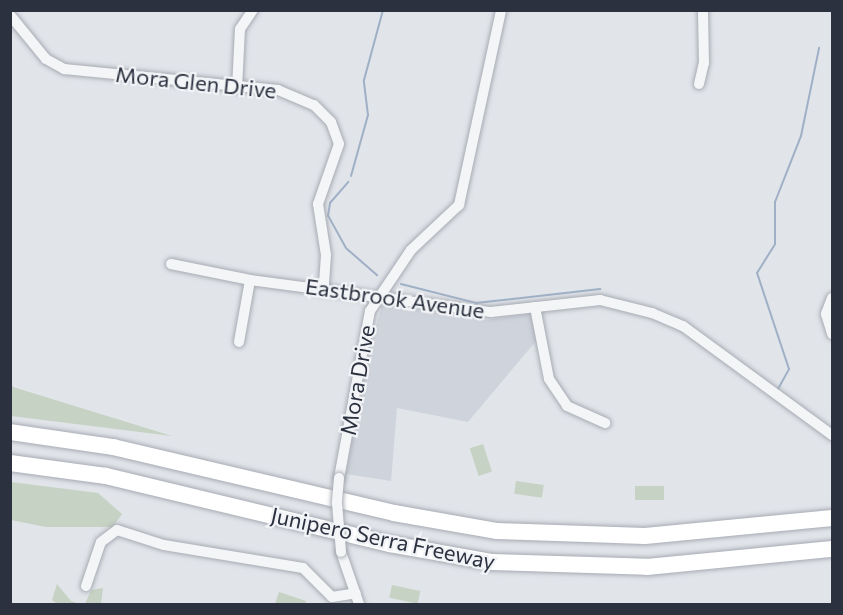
<!DOCTYPE html>
<html>
<head>
<meta charset="utf-8">
<style>
  body { margin:0 }
  #map { position:relative; width:843px; height:615px; overflow:hidden; background:#e1e4e9; font-family:Commissioner,sans-serif }
  div>[style] { position:absolute }
  .built>* { inset:0; background:#cfd3db }
  .green>* { inset:0; background:#c6d2c3; transform-origin:0 0 }
  .stream>* { height:2px; margin:-1px; padding:0 1px; transform-origin:1px; border-radius:1px; background:#9fb0c6 }
  .roads { filter:drop-shadow(0 0 2px #a7abb3) drop-shadow(0 0 2px #a7abb3) }
  .minor>* { height:10px; margin:-5px; padding:0 5px; transform-origin:5px; border-radius:5px; background:#f4f5f7 }
  .highway>* { height:16px; margin:-8px; padding:0 8px; transform-origin:8px; border-radius:8px; background:#fff }
  .bridges { filter:drop-shadow(0 0 2px #a7abb3) drop-shadow(0 0 2px #a7abb3) }
  .minor-bridge>* { height:10px; margin:-5px; padding:0 5px; transform-origin:5px; border-radius:5px; background:#f4f5f7 }
  span { translate:-50% -50%; white-space:nowrap; text-align:center; line-height:1.15; -webkit-text-stroke:4.5px #f1f3f6; paint-order:stroke }
  .street-label { font-size:22px; color:#2b313f }
  .frame { position:absolute; inset:0; border:12px solid #2b313f; pointer-events:none }
</style>
</head>
<body>
<div id="map">
  <div class="built">
    <div style="clip-path:polygon(382px 305px,487px 320px,530px 314px,536px 341px,468px 422px,397px 408px,391px 481px,346px 474px,364px 369px)"></div>
  </div>
  <div class="green">
    <div style="clip-path:polygon(10px 382px,13px 387px,172px 436px,11px 416px)"></div>
    <div style="left:483px;top:444px;width:29px;height:14px;rotate:72deg"></div>
    <div style="left:516px;top:481px;width:28px;height:13px;rotate:8deg"></div>
    <div style="clip-path:polygon(11px 482px,98px 493px,122px 514px,113px 527px,46px 527px,11px 520px,11px 530px)"></div>
    <div style="left:635px;top:486px;width:29px;height:14px"></div>
    <div style="clip-path:polygon(57px 584px,71px 601px,79px 604px,57px 604px,52px 600px)"></div>
    <div style="left:392px;top:585px;width:29px;height:13px;rotate:12deg"></div>
    <div style="clip-path:polygon(103px 588px,101px 604px,85px 604px,91px 590px)"></div>
    <div style="clip-path:polygon(279px 592px,306px 601px,305px 604px,275px 604px)"></div>
  </div>
  <div class="stream">
    <div style="left:351px;top:176px;width:63px;rotate:-74.4deg"></div>
    <div style="left:368px;top:115px;width:35px;rotate:-97deg"></div>
    <div style="left:364px;top:80px;width:73px;rotate:-74.8deg"></div>
    <div style="left:346px;top:248px;width:37px;rotate:-119deg"></div>
    <div style="left:328px;top:216px;width:13px;rotate:-81deg"></div>
    <div style="left:330px;top:203px;width:28px;rotate:-49deg"></div>
    <div style="left:347px;top:249px;width:40px;rotate:41deg"></div>
    <div style="left:401px;top:284px;width:77px;rotate:14.2deg"></div>
    <div style="left:476px;top:303px;width:125px;rotate:-6.4deg"></div>
    <div style="left:10px;top:366px;width:18px;rotate:90deg"></div>
    <div style="left:778px;top:389px;width:23px;rotate:-61deg"></div>
    <div style="left:789px;top:369px;width:101px;rotate:-108.4deg"></div>
    <div style="left:757px;top:273px;width:34px;rotate:-58deg"></div>
    <div style="left:775px;top:244px;width:42px;rotate:-90deg"></div>
    <div style="left:775px;top:202px;width:71px;rotate:-68.5deg"></div>
    <div style="left:801px;top:136px;width:90px;rotate:-78.4deg"></div>
  </div>
  <div class="roads">
    <div class="minor">
      <div style="left:10px;top:15px;width:57px;rotate:50.7deg"></div>
      <div style="left:46px;top:59px;width:21px;rotate:29deg"></div>
      <div style="left:64px;top:69px;width:215px;rotate:5.6deg"></div>
      <div style="left:278px;top:90px;width:39px;rotate:23deg"></div>
      <div style="left:314px;top:105px;width:24px;rotate:45deg"></div>
      <div style="left:331px;top:122px;width:23px;rotate:70deg"></div>
      <div style="left:339px;top:144px;width:64px;rotate:109.3deg"></div>
      <div style="left:318px;top:204px;width:52px;rotate:81.1deg"></div>
      <div style="left:326px;top:255px;width:32px;rotate:94deg"></div>
      <div style="left:699px;top:84px;width:22px;rotate:-77deg"></div>
      <div style="left:704px;top:63px;width:53px;rotate:-91.1deg"></div>
      <div style="left:237px;top:88px;width:59px;rotate:-87.1deg"></div>
      <div style="left:240px;top:29px;width:23px;rotate:-56deg"></div>
      <div style="left:171px;top:264px;width:81px;rotate:11.4deg"></div>
      <div style="left:250px;top:280px;width:243px;rotate:7.6deg"></div>
      <div style="left:491px;top:312px;width:110px;rotate:-6.3deg"></div>
      <div style="left:600px;top:300px;width:54px;rotate:14deg"></div>
      <div style="left:652px;top:313px;width:34px;rotate:23deg"></div>
      <div style="left:683px;top:326px;width:185px;rotate:36.2deg"></div>
      <div style="left:832px;top:298px;width:17px;rotate:111deg"></div>
      <div style="left:826px;top:314px;width:21px;rotate:73deg"></div>
      <div style="left:535px;top:307px;width:73px;rotate:79deg"></div>
      <div style="left:549px;top:379px;width:32px;rotate:56deg"></div>
      <div style="left:567px;top:406px;width:42px;rotate:24.1deg"></div>
      <div style="left:239px;top:342px;width:63px;rotate:-79.9deg"></div>
      <div style="left:339px;top:478px;width:170px;rotate:-79.5deg"></div>
      <div style="left:370px;top:311px;width:73px;rotate:-56.1deg"></div>
      <div style="left:411px;top:250px;width:66px;rotate:-43.2deg"></div>
      <div style="left:459px;top:205px;width:199px;rotate:-77.8deg"></div>
      <div style="left:341px;top:552px;width:55px;rotate:70.9deg"></div>
      <div style="left:86px;top:586px;width:46px;rotate:-71.2deg"></div>
      <div style="left:101px;top:542px;width:20px;rotate:-37deg"></div>
      <div style="left:117px;top:530px;width:49px;rotate:17.7deg"></div>
      <div style="left:164px;top:545px;width:141px;rotate:9.4deg"></div>
      <div style="left:303px;top:568px;width:41px;rotate:45deg"></div>
      <div style="left:332px;top:597px;width:24px;rotate:-9deg"></div>
    </div>
    <div class="highway">
      <div style="left:10px;top:432px;width:104px;rotate:8.3deg"></div>
      <div style="left:113px;top:447px;width:289px;rotate:13.2deg"></div>
      <div style="left:394px;top:513px;width:105px;rotate:9.9deg"></div>
      <div style="left:497px;top:531px;width:148px;rotate:1.9deg"></div>
      <div style="left:645px;top:536px;width:188px;rotate:-5.5deg"></div>
      <div style="left:10px;top:463px;width:97px;rotate:7.7deg"></div>
      <div style="left:106px;top:476px;width:292px;rotate:13.5deg"></div>
      <div style="left:390px;top:544px;width:104px;rotate:10deg"></div>
      <div style="left:492px;top:562px;width:155px;rotate:1.8deg"></div>
      <div style="left:647px;top:567px;width:186px;rotate:-5.6deg"></div>
    </div>
  </div>
  <div class="bridges">
    <div class="minor-bridge">
      <div style="left:339px;top:478px;width:25px;rotate:95deg"></div>
      <div style="left:337px;top:503px;width:49px;rotate:85.3deg"></div>
    </div>
  </div>
  <div class="street-label">
    <span style="left:196px;top:82px;rotate:6deg">Mora Glen Drive</span>
    <span style="left:395px;top:298px;rotate:8deg">Eastbrook Avenue</span>
    <span style="left:357px;top:380px;rotate:-80deg">Mora Drive</span>
    <span style="left:383px;top:538px;rotate:12deg">Junipero Serra Freeway</span>
  </div>
  <div class="frame"></div>
</div>
</body>
</html>
